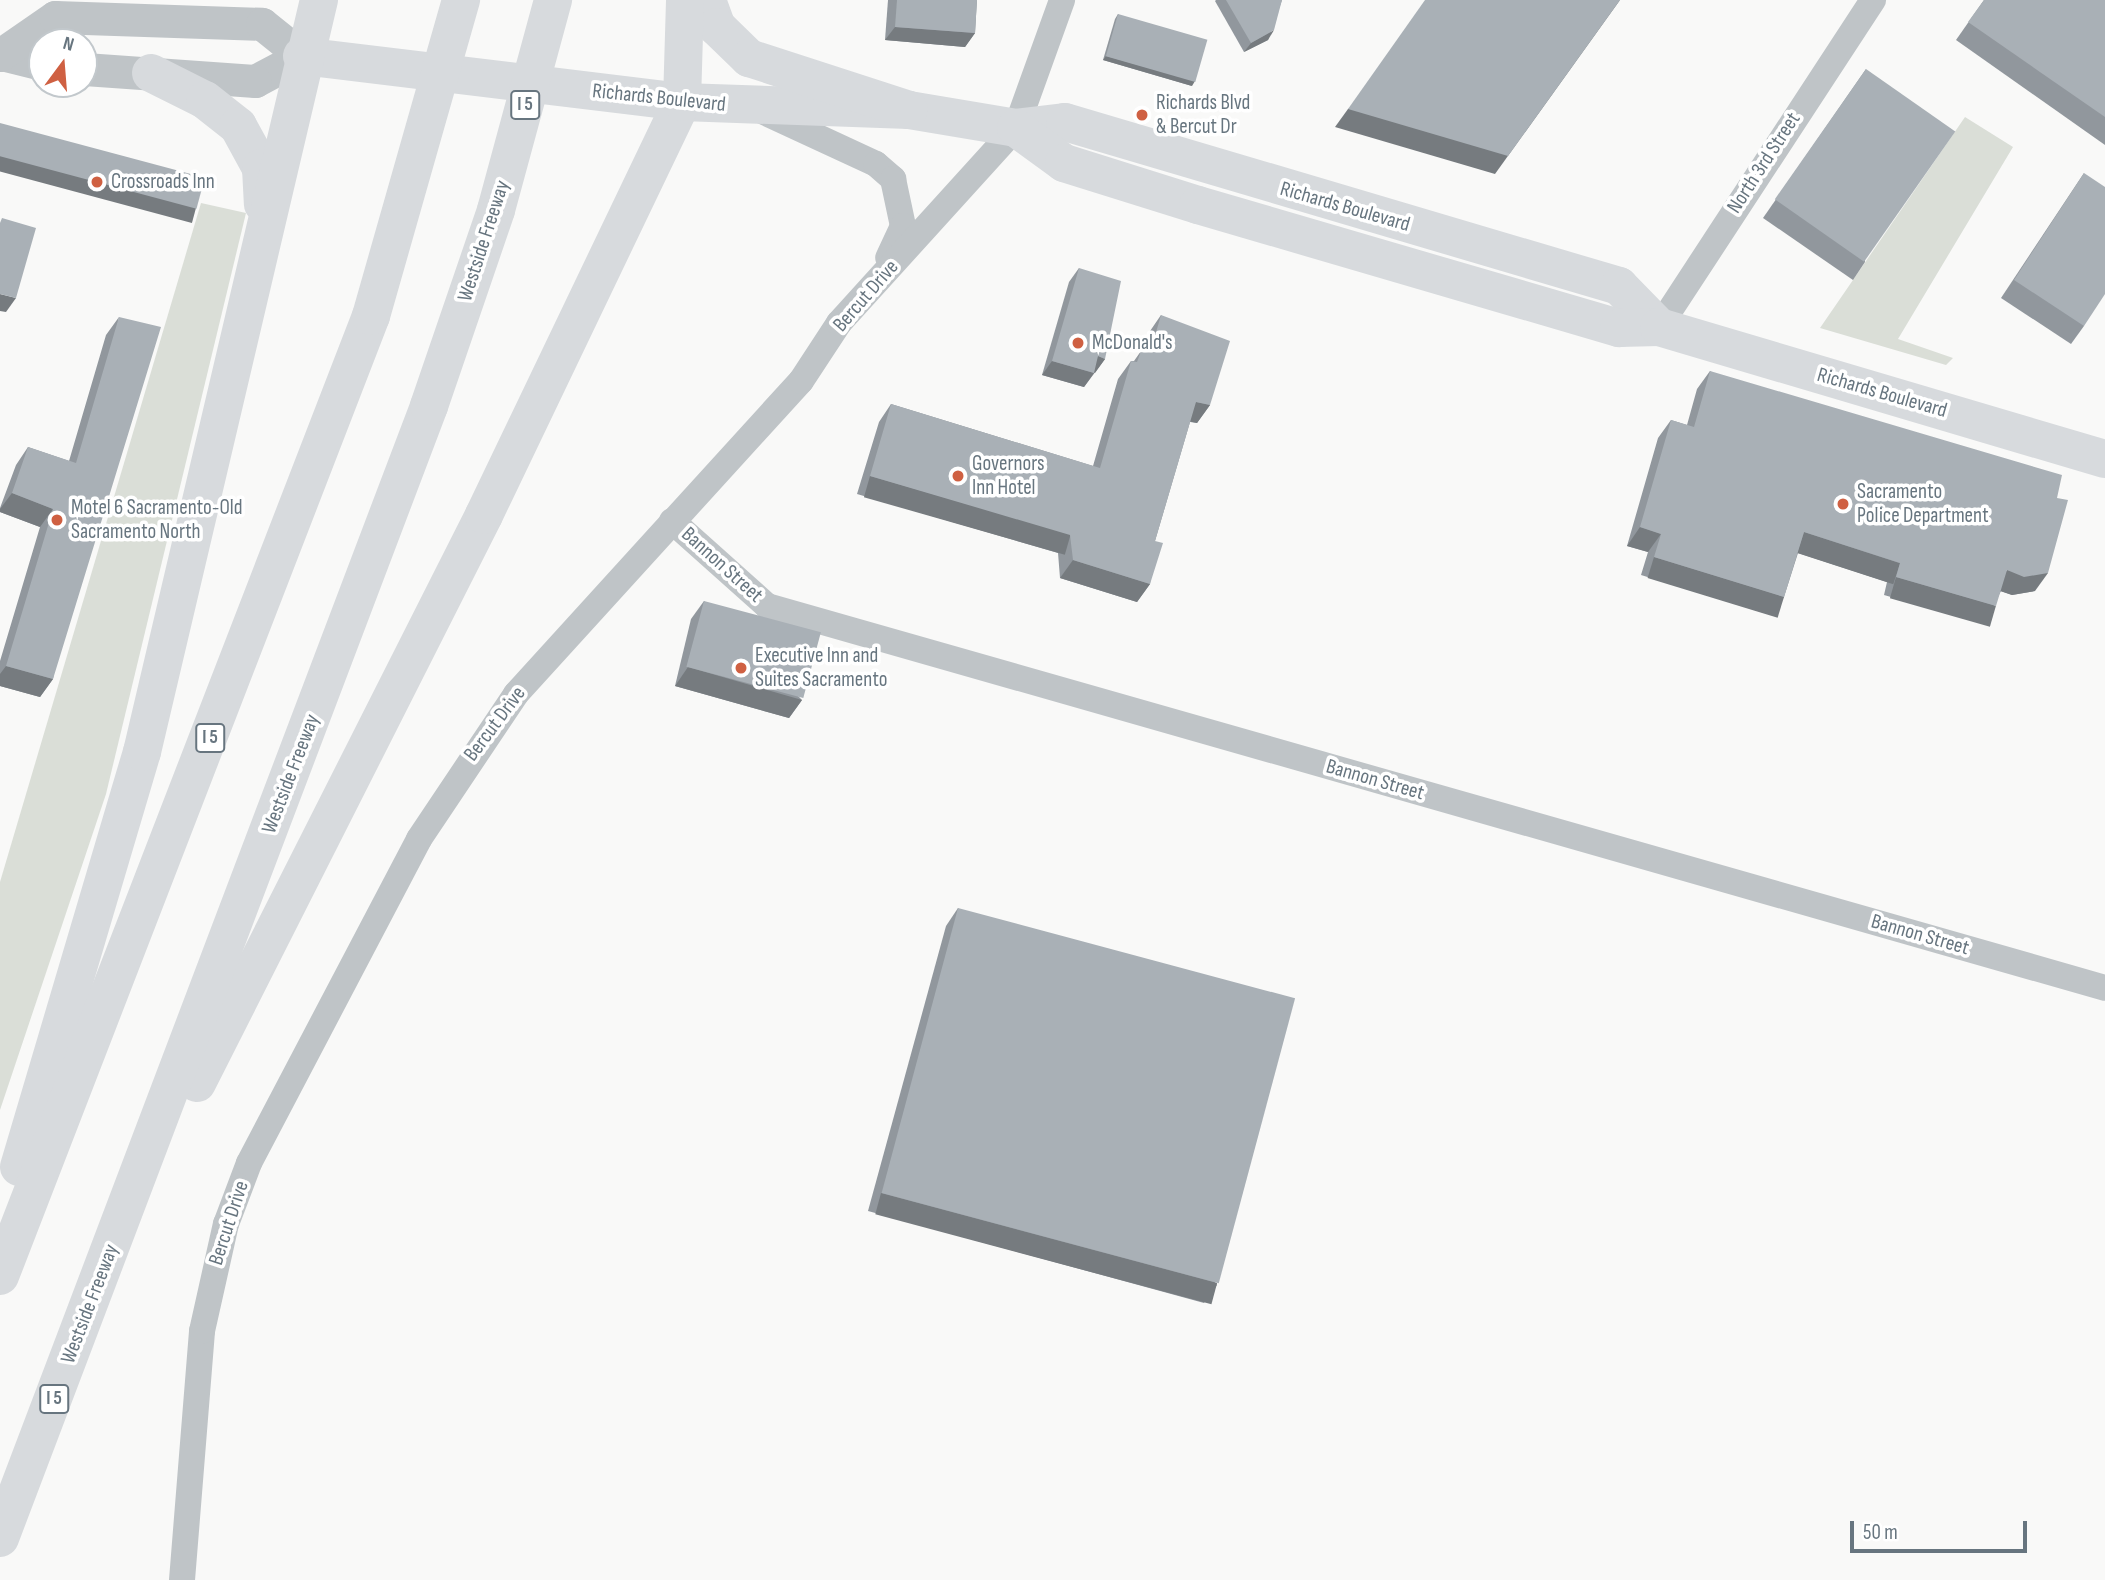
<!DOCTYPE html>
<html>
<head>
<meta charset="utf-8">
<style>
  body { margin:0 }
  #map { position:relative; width:2105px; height:1580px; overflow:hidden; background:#f9f9f8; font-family:"Sofia Sans Condensed",sans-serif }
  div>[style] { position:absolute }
  .green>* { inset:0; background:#daded7 }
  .minor>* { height:26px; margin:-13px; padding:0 13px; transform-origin:13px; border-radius:13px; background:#bfc4c7 }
  .tertiary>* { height:33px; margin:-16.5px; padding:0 16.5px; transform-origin:16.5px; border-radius:16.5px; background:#bfc4c7 }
  .primary>* { height:38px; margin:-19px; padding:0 19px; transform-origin:19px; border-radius:19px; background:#d7dadd }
  .motorway>* { height:38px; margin:-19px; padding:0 19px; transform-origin:19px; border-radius:19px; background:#d7dadd }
  .wall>* { inset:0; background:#91979d }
  .shaded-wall>* { inset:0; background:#767b7f; transform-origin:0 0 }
  .building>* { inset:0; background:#a9b0b6; transform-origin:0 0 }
  .dots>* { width:19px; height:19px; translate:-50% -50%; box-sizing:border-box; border:4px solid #fff; border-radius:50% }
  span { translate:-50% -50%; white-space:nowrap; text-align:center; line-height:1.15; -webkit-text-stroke:7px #fff; paint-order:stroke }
  .shield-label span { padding:2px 5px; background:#fff; border:2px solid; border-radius:5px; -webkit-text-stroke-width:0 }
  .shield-label { font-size:19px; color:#67757f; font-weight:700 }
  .street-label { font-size:21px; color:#67757f }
  .poi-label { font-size:21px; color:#67757f }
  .left { translate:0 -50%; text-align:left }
  .north { position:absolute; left:28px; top:28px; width:70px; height:70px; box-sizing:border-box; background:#fff; border:2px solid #c2c8cc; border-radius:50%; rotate:16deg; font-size:19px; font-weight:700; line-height:28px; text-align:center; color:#67757f }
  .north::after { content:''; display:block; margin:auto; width:24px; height:32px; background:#cf6042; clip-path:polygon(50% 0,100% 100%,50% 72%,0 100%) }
  .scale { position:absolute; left:1850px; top:1521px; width:177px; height:32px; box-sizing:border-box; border:4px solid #67757f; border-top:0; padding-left:9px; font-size:21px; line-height:24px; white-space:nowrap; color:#67757f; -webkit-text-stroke:5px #fff; paint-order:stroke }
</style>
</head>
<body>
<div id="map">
  <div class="green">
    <div style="clip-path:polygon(1965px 117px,2013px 147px,1898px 339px,1953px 358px,1946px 365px,1820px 328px)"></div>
    <div style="clip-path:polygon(201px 203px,246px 213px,106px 794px,0 1110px,0 882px)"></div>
  </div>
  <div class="minor">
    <div style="left:764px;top:112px;width:123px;rotate:24.9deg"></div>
    <div style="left:876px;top:164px;width:23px;rotate:41deg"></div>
    <div style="left:893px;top:179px;width:48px;rotate:78deg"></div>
    <div style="left:903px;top:226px;width:35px;rotate:115deg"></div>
    <div style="left:1659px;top:327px;width:391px;rotate:-56.8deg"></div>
    <div style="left:672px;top:521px;width:127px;rotate:41.8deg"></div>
    <div style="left:767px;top:606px;width:1391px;rotate:15.93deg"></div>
    <div style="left:182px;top:1580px;width:250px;rotate:-85.4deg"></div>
    <div style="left:202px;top:1331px;width:110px;rotate:-77.4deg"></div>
    <div style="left:226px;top:1224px;width:65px;rotate:-69.3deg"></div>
    <div style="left:249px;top:1163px;width:366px;rotate:-62.3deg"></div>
    <div style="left:419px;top:839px;width:174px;rotate:-56.2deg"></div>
    <div style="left:516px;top:694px;width:423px;rotate:-47.7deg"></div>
    <div style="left:801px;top:381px;width:69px;rotate:-56.8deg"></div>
    <div style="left:839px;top:323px;width:263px;rotate:-47.8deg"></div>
    <div style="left:1016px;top:128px;width:136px;rotate:-70.2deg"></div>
  </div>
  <div class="tertiary">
    <div style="left:2px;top:54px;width:41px;rotate:14deg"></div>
    <div style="left:0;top:55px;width:67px;rotate:-34.6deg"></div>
    <div style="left:55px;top:17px;width:207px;rotate:1.9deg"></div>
    <div style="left:262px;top:24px;width:51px;rotate:38.7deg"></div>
    <div style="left:302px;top:56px;width:53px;rotate:152deg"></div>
    <div style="left:255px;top:81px;width:171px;rotate:-176deg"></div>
  </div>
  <div class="primary">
    <div style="left:302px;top:56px;width:383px;rotate:6.9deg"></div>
    <div style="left:682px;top:102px;width:227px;rotate:2deg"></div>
    <div style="left:909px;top:110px;width:109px;rotate:9.5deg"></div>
    <div style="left:1016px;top:128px;width:49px;rotate:-7deg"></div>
    <div style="left:1065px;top:122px;width:578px;rotate:16.49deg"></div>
    <div style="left:1619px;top:286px;width:57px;rotate:45.7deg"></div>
    <div style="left:1016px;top:128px;width:59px;rotate:36.1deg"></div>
    <div style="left:1064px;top:163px;width:140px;rotate:17.4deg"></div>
    <div style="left:1198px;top:205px;width:439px;rotate:16.3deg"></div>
    <div style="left:1619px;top:328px;width:40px;rotate:-1.4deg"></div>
    <div style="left:1659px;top:327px;width:465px;rotate:16.5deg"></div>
  </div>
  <div class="motorway">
    <div style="left:707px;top:0;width:29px;rotate:70deg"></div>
    <div style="left:717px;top:27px;width:45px;rotate:44.1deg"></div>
    <div style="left:749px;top:58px;width:168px;rotate:18deg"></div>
    <div style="left:151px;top:73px;width:60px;rotate:26.6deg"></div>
    <div style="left:205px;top:100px;width:42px;rotate:38.2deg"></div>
    <div style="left:238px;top:126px;width:48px;rotate:61.3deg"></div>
    <div style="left:261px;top:168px;width:36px;rotate:87deg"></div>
    <div style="left:197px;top:1083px;width:636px;rotate:-63.19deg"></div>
    <div style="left:484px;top:515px;width:458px;rotate:-64.4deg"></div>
    <div style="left:682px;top:102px;width:102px;rotate:-88.3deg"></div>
    <div style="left:19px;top:1167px;width:433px;rotate:-73.5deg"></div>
    <div style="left:142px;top:752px;width:773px;rotate:-76.76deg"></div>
    <div style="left:0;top:1276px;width:1029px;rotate:-68.87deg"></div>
    <div style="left:371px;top:316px;width:329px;rotate:-74.1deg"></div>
    <div style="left:0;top:1538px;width:1211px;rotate:-69.24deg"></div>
    <div style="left:429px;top:406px;width:207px;rotate:-71.1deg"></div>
    <div style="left:496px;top:210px;width:218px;rotate:-74.8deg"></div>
  </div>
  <div class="wall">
    <div style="clip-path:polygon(888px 0,977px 0,975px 33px,965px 47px,885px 40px)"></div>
    <div style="clip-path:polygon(1216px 0,1282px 0,1268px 40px,1244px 52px,1215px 1px)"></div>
    <div style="clip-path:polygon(1984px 0,2105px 0,2105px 145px,1956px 40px)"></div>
    <div style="clip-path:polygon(1118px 14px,1192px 86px,1103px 60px,1115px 19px)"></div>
    <div style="clip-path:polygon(1866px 69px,1865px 262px,1853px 280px,1763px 218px)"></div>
    <div style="clip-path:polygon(2084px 173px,2084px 326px,2071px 344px,2001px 298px)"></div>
    <div style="clip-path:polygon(1079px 268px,1105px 359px,1084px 387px,1042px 375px,1069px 282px)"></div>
    <div style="clip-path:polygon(1161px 315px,1210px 405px,1197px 423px,1190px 422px,1155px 541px,1150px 584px,1137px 602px,1060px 578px,1058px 553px,857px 494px,879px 422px,891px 404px,1093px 466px,1118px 379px,1131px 361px,1134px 361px,1141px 351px,1143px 351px,1148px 334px)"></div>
    <div style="clip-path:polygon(119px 317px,53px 679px,40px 697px,0 686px,0 661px,40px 527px,0 512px,0 508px,16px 465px,28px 447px,69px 461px,106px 335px)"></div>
    <div style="clip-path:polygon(1710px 371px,2035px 591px,2012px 595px,2001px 591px,1984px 624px,1884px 595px,1887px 582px,1798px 553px,1784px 597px,1771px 615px,1641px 575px,1648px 552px,1627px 546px,1658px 438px,1671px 420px,1687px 425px,1697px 389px)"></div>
    <div style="clip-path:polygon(704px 601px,802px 700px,789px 718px,675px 686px,691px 619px)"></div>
    <div style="clip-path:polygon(958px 908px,1217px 1285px,1204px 1303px,868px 1211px,946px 926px)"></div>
  </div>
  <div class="shaded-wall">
    <div style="clip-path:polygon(1620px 0,1495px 174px,1335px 127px,1348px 109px)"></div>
    <div style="clip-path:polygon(895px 27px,975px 33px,965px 47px,885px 40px)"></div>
    <div style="clip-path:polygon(1274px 30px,1268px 40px,1244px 52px,1251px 43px)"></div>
    <div style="clip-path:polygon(1106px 56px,1195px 81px,1192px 86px,1103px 60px)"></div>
    <div style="left:0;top:155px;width:203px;height:16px;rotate:15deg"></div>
    <div style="clip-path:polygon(0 294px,16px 298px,6px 312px,0 311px)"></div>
    <div style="clip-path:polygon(1098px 356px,1105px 359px,1095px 373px,1089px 370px)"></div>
    <div style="clip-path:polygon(1052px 361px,1094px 373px,1084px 387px,1042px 375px)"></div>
    <div style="clip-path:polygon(1196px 402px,1210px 405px,1197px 423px,1183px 420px)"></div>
    <div style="left:870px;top:476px;width:209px;height:22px;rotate:16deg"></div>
    <div style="clip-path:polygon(12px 493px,53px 509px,40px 527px,0 512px,0 509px)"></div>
    <div style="clip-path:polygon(1640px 527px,1661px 534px,1648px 552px,1627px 546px)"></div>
    <div style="left:1804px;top:532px;width:101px;height:22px;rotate:18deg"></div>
    <div style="left:1654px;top:557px;width:136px;height:22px;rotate:17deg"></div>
    <div style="clip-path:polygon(1073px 560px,1150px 584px,1137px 602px,1060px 578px)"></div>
    <div style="clip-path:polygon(2007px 570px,2048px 573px,2035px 591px,2012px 595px,1994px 589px)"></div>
    <div style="left:1896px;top:577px;width:104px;height:22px;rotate:16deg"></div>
    <div style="clip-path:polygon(6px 666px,53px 679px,40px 697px,0 686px,0 674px)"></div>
    <div style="clip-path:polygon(688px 667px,802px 700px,789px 718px,675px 686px)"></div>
    <div style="left:881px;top:1193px;width:348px;height:22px;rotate:15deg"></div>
  </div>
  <div class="building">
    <div style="clip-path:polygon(897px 0,977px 0,975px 33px,895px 27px)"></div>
    <div style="clip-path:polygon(1226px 0,1282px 0,1274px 30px,1251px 43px)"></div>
    <div style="clip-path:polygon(1425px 0,1620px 0,1508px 156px,1348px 109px)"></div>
    <div style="clip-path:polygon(1984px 0,2105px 0,2105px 117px,1968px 22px)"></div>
    <div style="left:1118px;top:14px;width:93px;height:44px;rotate:16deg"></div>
    <div style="left:1866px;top:69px;width:109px;height:159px;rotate:35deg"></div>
    <div style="left:0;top:123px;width:212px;height:32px;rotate:15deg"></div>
    <div style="clip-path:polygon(2084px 173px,2105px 187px,2105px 294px,2084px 326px,2014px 280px)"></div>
    <div style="clip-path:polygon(2px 218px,36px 228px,16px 298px,0 294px,0 223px)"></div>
    <div style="clip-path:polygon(1079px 268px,1121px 281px,1105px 359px,1098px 356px,1094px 373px,1052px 361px)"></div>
    <div style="clip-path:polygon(1161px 315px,1230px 341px,1210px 405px,1196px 402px,1155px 541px,1163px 543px,1150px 584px,1073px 560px,1070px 535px,870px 476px,891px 404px,1100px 468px,1131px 361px,1137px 362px,1141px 351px,1150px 353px)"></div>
    <div style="clip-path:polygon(119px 317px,161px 327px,53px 679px,6px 666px,53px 509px,12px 493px,28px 447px,76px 463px)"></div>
    <div style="clip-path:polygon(1710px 371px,2062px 475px,2057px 498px,2068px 500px,2048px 573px,2024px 577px,2007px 570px,1996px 606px,1896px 577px,1900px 563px,1804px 532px,1784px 597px,1654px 557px,1661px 534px,1640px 527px,1671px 420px,1694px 427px)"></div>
    <div style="left:704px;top:601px;width:121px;height:68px;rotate:15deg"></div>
    <div style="left:958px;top:908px;width:349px;height:295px;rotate:15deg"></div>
  </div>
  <div class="dots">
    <div style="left:1142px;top:115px;background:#cf6042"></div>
    <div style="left:97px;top:182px;background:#cf6042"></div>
    <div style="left:1078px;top:343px;background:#cf6042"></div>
    <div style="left:958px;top:476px;background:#cf6042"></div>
    <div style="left:1843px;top:504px;background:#cf6042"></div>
    <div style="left:57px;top:520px;background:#cf6042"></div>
    <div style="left:741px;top:668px;background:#cf6042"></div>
  </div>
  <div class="shield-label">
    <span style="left:525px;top:105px">I 5</span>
    <span style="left:210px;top:738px">I 5</span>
    <span style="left:54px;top:1399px">I 5</span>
  </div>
  <div class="street-label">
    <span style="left:659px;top:98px;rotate:6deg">Richards Boulevard</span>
    <span style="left:1764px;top:163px;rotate:-57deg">North 3rd Street</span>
    <span style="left:1345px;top:207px;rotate:16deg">Richards Boulevard</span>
    <span style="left:484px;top:241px;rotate:-72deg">Westside Freeway</span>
    <span style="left:866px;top:296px;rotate:-49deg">Bercut Drive</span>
    <span style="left:1882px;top:393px;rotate:16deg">Richards Boulevard</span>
    <span style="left:722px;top:565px;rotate:42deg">Bannon Street</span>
    <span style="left:495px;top:724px;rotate:-53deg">Bercut Drive</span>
    <span style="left:291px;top:774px;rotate:-69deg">Westside Freeway</span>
    <span style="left:1375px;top:780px;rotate:16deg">Bannon Street</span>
    <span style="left:1920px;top:935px;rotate:16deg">Bannon Street</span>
    <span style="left:229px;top:1223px;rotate:-72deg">Bercut Drive</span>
    <span style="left:90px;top:1304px;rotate:-69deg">Westside Freeway</span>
  </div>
  <div class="poi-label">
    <span class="left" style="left:1156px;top:115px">Richards Blvd<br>&amp; Bercut Dr</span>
    <span class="left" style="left:111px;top:182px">Crossroads Inn</span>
    <span class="left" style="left:1092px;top:343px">McDonald's</span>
    <span class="left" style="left:972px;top:476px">Governors<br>Inn Hotel</span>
    <span class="left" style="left:1857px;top:504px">Sacramento<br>Police Department</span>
    <span class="left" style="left:71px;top:520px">Motel 6 Sacramento-Old<br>Sacramento North</span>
    <span class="left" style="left:755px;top:668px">Executive Inn and<br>Suites Sacramento</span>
  </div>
  <div class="north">N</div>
  <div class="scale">50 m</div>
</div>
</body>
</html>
